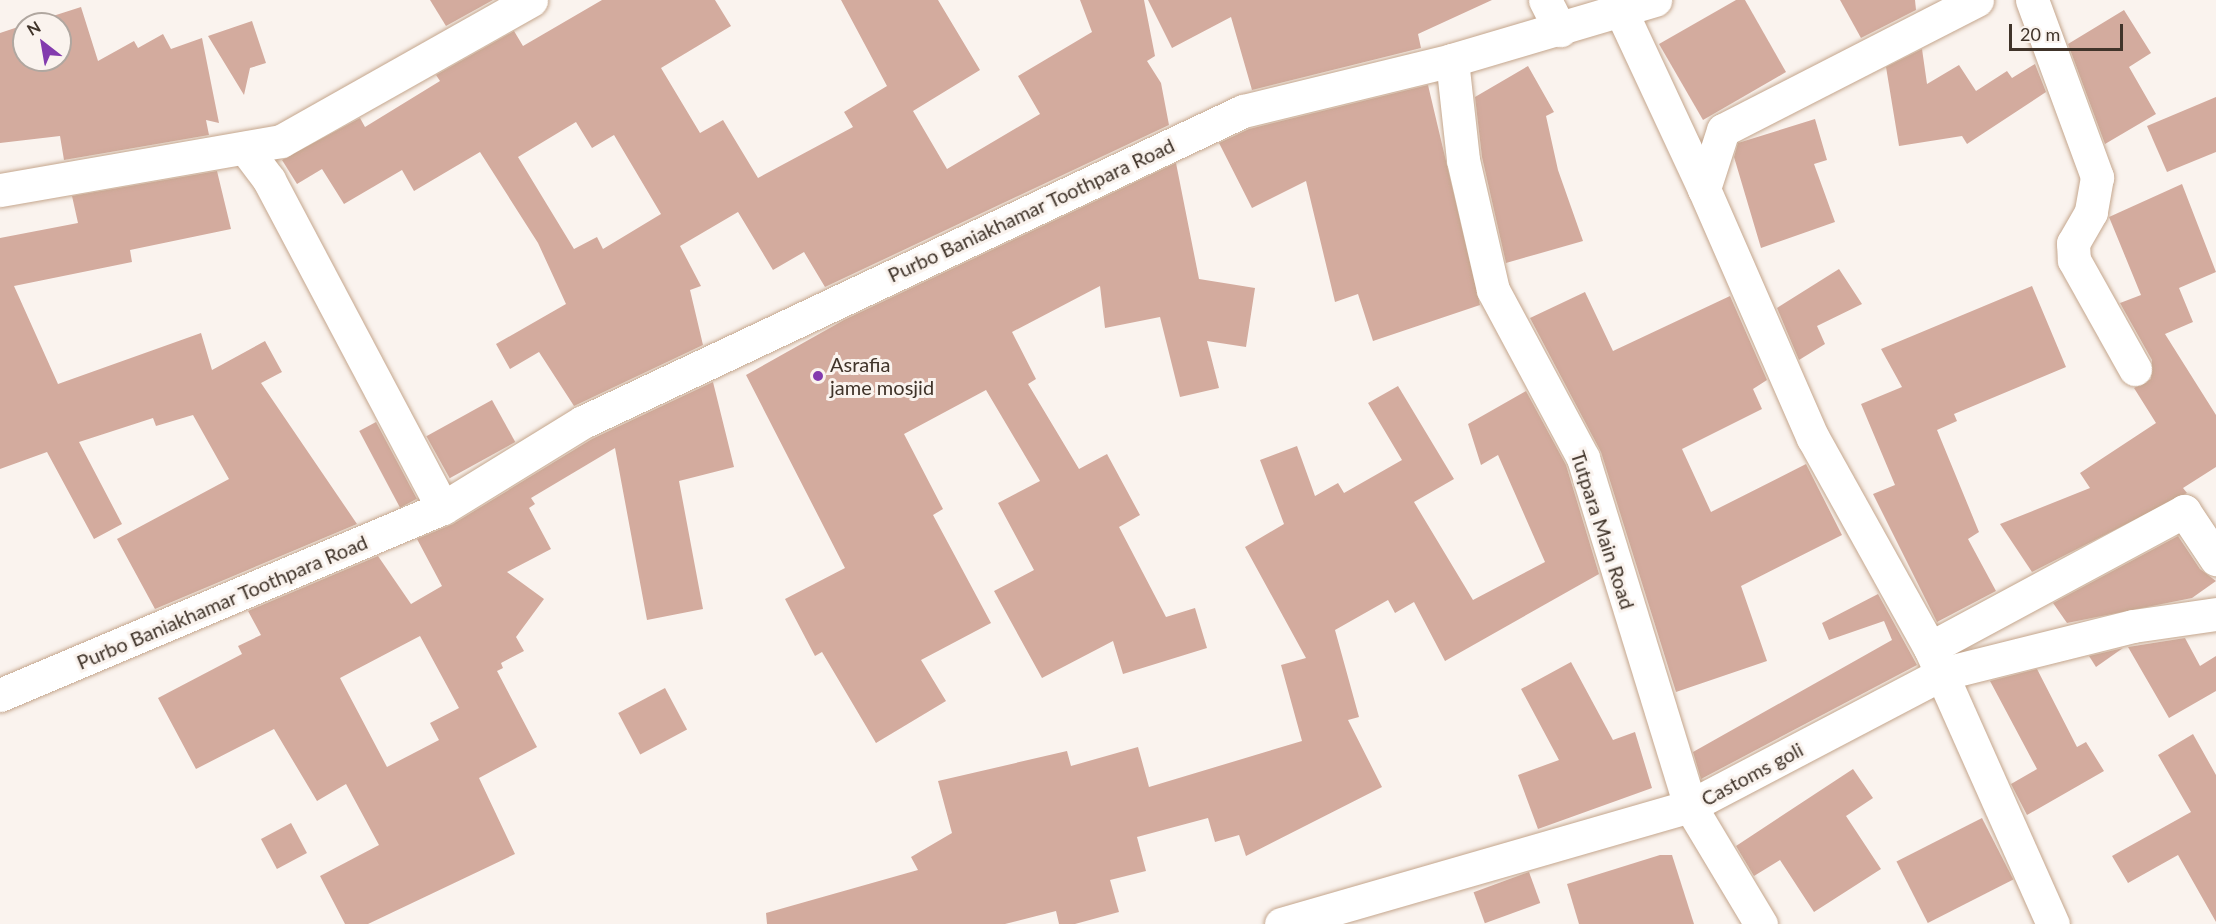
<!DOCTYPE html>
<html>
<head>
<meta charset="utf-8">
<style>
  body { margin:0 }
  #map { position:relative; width:2216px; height:924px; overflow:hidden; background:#faf3ee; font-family:Lato,sans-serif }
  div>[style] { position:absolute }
  .building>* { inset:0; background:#d3ab9e; transform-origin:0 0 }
  .roads { filter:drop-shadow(0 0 2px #c4a68d) drop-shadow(0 0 2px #c4a68d) }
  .minor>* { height:33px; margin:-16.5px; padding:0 16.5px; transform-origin:16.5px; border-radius:16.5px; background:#fff }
  .tertiary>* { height:33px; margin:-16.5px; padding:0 16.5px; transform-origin:16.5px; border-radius:16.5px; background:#fff }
  .dots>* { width:16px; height:16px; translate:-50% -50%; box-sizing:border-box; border:3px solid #faf3ee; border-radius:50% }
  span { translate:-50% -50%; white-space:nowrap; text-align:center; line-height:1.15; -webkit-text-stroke:6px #faf3ee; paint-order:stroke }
  .street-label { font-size:20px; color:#40342a }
  .poi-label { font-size:20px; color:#40342a }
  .left { translate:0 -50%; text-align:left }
  .north { position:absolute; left:12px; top:12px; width:60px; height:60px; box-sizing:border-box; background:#faf3ee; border:2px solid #b0a7a0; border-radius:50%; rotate:329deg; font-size:16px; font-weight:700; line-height:24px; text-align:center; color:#40342a }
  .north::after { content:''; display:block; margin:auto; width:21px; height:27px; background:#833bae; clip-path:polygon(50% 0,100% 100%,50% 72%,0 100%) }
  .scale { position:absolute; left:2009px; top:24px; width:114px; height:27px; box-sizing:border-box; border:3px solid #40342a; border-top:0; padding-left:8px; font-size:18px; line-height:21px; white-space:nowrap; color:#40342a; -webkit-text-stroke:4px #faf3ee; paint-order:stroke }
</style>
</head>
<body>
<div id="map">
  <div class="building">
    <div style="clip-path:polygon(430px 0,493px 0,446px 26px)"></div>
    <div style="clip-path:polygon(evenodd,602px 0,715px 0,731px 26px,661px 68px,700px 133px,723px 120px,758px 178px,853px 127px,844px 112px,887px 86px,841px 0,938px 0,980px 70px,913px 111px,947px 169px,1040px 114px,1018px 76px,1092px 32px,1080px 0,1144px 0,1155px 56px,1147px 61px,1161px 83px,1169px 125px,825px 287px,804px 252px,773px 270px,738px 212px,680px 246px,701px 286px,690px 290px,703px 345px,574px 406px,539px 352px,510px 369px,496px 344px,566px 304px,538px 243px,480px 152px,414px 191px,402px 170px,344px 204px,322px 169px,297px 184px,282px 160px,360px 118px,365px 127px,440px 81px,436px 75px,514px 31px,523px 46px,602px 0,576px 122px,592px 148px,614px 135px,661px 214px,603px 249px,597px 237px,574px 249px,518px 157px,576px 122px)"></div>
    <div style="clip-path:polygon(1148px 0,1492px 0,1418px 34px,1421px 48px,1252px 90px,1231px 17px,1172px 48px)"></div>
    <div style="clip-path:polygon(1736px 0,1745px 0,1786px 72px,1703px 120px,1659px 44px)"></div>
    <div style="clip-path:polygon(1840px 0,1915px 0,1916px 10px,1861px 38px)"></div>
    <div style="clip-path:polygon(81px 7px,98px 61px,134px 41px,138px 48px,163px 34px,171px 49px,202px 38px,219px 123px,206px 120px,209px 135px,64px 160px,60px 136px,0 143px,0 33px,24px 25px,24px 60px,60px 60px,60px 24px,28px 24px)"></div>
    <div style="clip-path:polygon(2124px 10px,2151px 53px,2129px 67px,2156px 114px,2105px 144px,2068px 44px)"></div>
    <div style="clip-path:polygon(252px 21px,266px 63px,250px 68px,244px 95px,208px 36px)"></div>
    <div style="clip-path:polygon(1922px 49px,1927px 84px,1959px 65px,1976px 91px,2007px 71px,2012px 78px,2035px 64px,2046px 92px,1967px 144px,1962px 136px,1899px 146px,1886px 67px)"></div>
    <div style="clip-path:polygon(1528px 66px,1554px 112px,1546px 116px,1558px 170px,1583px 241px,1506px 263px,1482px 157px,1475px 97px)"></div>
    <div style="clip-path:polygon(1428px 85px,1480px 305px,1373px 341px,1358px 294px,1335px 302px,1306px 181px,1252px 208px,1219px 143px,1249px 129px)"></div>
    <div style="clip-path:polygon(2216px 97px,2216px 152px,2167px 172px,2147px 126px)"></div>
    <div style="clip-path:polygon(1815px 119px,1827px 160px,1814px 164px,1835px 222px,1761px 248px,1734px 157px,1738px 143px)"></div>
    <div style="clip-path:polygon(1176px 163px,1199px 279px,1255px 288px,1246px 347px,1207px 341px,1219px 388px,1180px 397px,1160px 317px,1105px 328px,1100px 286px,1012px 332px,1036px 379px,1028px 384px,1079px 469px,1107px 454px,1140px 515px,1119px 527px,1166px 617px,1195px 608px,1207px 648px,1123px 674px,1113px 641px,1042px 678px,994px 591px,1034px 570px,998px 503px,1040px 481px,986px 390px,904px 434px,943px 509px,933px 515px,991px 623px,921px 660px,946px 701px,876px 743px,822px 652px,815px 656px,785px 599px,845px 568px,746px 375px,844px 320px)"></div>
    <div style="clip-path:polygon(217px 171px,231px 229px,130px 250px,132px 262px,14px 286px,58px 384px,201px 333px,212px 370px,265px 341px,282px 372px,261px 383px,357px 524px,155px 609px,117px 539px,229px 479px,193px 415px,156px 426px,153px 418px,79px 442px,122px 524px,94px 539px,47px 452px,0 469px,0 238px,78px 223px,72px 196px)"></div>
    <div style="clip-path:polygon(2182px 184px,2216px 272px,2179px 288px,2193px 322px,2165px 334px,2216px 415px,2216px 467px,2183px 488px,2187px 493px,2032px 572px,2000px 524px,2090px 488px,2080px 473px,2156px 423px,2134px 388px,2151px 379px,2152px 360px,2120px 303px,2141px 295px,2109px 217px)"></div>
    <div style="clip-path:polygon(1839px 269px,1862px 304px,1817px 326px,1825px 344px,1799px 360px,1777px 308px)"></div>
    <div style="clip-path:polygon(2032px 286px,2066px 367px,1954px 414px,1957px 421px,1937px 430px,1979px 532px,1968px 539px,1996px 591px,1937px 622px,1873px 494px,1895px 485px,1861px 404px,1902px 387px,1881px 349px)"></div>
    <div style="clip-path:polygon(1585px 292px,1613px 351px,1730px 296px,1767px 380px,1753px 389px,1762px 409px,1682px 449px,1711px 512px,1806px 464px,1842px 535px,1741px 586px,1767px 661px,1676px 692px,1601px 452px,1530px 318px)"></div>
    <div style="clip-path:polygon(evenodd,713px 382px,734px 467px,679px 481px,703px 609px,647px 620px,615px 448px,531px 498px,535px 504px,529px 508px,551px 549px,507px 572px,544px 599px,516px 637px,524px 651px,501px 663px,503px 668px,497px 671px,537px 747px,479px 778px,515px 854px,368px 924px,345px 924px,320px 876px,379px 845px,346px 784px,317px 801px,274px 729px,196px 769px,158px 698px,242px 654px,238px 646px,261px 635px,248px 611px,378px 556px,411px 604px,442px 586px,417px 539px,453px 524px,592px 439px,713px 382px,420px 636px,459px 708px,430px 723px,439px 740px,387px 767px,340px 678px,420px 636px)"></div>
    <div style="clip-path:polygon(1398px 386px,1454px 479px,1414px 502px,1473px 600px,1545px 562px,1498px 455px,1481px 465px,1468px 424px,1526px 391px,1566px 465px,1599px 574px,1445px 661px,1414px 602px,1395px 613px,1388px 600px,1335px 630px,1359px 717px,1348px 720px,1382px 787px,1246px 856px,1239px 835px,1215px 842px,1208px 818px,1137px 837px,1146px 871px,1110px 880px,1119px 912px,1075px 924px,1059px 924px,1056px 911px,1005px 924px,767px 924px,766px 913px,918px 870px,911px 857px,952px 833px,938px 781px,1067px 751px,1071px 766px,1138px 747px,1149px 787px,1302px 741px,1281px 665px,1306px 658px,1245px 547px,1284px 524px,1260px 460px,1297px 446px,1315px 496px,1338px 483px,1344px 493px,1402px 460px,1368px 403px)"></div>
    <div style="left:492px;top:400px;width:48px;height:75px;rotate:61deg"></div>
    <div style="left:376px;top:422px;width:87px;height:19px;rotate:62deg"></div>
    <div style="clip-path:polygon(2178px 536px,2200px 569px,2216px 581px,2192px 598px,2067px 623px,2053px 603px)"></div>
    <div style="clip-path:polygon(1878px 594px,1917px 665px,1701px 779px,1693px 752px,1892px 640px,1884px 621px,1829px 640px,1822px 623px)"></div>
    <div style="clip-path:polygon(2185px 638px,2200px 666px,2216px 656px,2216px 691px,2169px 718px,2128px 647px)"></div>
    <div style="clip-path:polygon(2123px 648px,2096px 667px,2089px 656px)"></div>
    <div style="clip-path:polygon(1571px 662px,1613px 740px,1635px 732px,1652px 788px,1538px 829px,1518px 775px,1559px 760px,1521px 689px)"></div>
    <div style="clip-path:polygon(2037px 669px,2077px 747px,2086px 742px,2104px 771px,2027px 815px,2011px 784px,2037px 769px,1990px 681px)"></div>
    <div style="left:665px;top:688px;width:47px;height:53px;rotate:62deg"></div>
    <div style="clip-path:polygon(2193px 734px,2216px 775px,2216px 922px,2178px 855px,2128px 883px,2112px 856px,2191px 812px,2158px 755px)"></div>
    <div style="clip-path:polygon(1853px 769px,1873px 798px,1846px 816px,1881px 869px,1814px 912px,1780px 860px,1754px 876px,1736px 846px)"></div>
    <div style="left:1982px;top:818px;width:69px;height:96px;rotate:63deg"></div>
    <div style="left:291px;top:823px;width:34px;height:34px;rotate:62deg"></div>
    <div style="clip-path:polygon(1660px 855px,1672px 855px,1694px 924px,1579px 924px,1567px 884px)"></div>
    <div style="left:1529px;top:872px;width:33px;height:59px;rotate:70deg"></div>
  </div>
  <div class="roads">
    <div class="minor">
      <div style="left:1545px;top:0;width:34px;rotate:63deg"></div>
      <div style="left:1977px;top:0;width:285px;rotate:152.9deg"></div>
      <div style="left:1723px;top:130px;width:62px;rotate:107.9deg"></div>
      <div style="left:1704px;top:189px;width:272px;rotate:66.4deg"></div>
      <div style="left:1813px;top:438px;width:240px;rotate:60.9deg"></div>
      <div style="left:1930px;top:648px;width:302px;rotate:66deg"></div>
      <div style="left:2032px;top:0;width:189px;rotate:69.8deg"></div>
      <div style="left:2097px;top:177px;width:36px;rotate:100deg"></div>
      <div style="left:2091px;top:212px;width:36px;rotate:120deg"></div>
      <div style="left:2073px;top:243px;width:17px;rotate:87deg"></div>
      <div style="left:2074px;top:260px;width:125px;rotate:60.8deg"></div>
      <div style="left:1621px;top:11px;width:196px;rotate:65deg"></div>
      <div style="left:245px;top:148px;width:40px;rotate:53deg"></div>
      <div style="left:269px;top:180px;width:371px;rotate:62.1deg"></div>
      <div style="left:0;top:190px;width:285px;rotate:-9.9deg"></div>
      <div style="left:281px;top:141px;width:287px;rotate:-29.4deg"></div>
      <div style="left:1930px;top:648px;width:289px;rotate:-28.3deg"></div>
      <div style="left:2184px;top:511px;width:58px;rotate:56.3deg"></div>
      <div style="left:0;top:695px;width:481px;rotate:-22.9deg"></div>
      <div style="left:443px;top:508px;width:164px;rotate:-31.6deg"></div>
      <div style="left:583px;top:422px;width:730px;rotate:-25.23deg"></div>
      <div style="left:1243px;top:111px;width:215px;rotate:-13.7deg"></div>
      <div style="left:1452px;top:60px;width:212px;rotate:-16.5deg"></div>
      <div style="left:1281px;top:924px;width:426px;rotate:-16.1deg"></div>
      <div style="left:1690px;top:806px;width:284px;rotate:-27.7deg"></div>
      <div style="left:1941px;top:674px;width:198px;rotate:-14deg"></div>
      <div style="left:2133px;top:626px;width:84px;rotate:-8.2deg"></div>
    </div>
    <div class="tertiary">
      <div style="left:1452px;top:60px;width:101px;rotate:83.7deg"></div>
      <div style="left:1463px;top:160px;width:133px;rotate:77deg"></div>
      <div style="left:1493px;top:290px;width:191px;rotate:61.8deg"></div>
      <div style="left:1583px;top:458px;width:364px;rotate:72.9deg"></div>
      <div style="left:1690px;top:806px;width:138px;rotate:59deg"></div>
    </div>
  </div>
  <div class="dots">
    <div style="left:818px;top:376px;background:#833bae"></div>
  </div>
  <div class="street-label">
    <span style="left:1031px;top:210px;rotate:-25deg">Purbo Baniakhamar Toothpara Road</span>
    <span style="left:1603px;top:530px;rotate:72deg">Tutpara Main Road</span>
    <span style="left:222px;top:602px;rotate:-23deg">Purbo Baniakhamar Toothpara Road</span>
    <span style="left:1752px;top:774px;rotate:-28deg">Castoms goli</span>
  </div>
  <div class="poi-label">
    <span class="left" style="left:830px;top:376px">Asrafia<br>jame mosjid</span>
  </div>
  <div class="north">N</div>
  <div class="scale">20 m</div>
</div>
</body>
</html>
